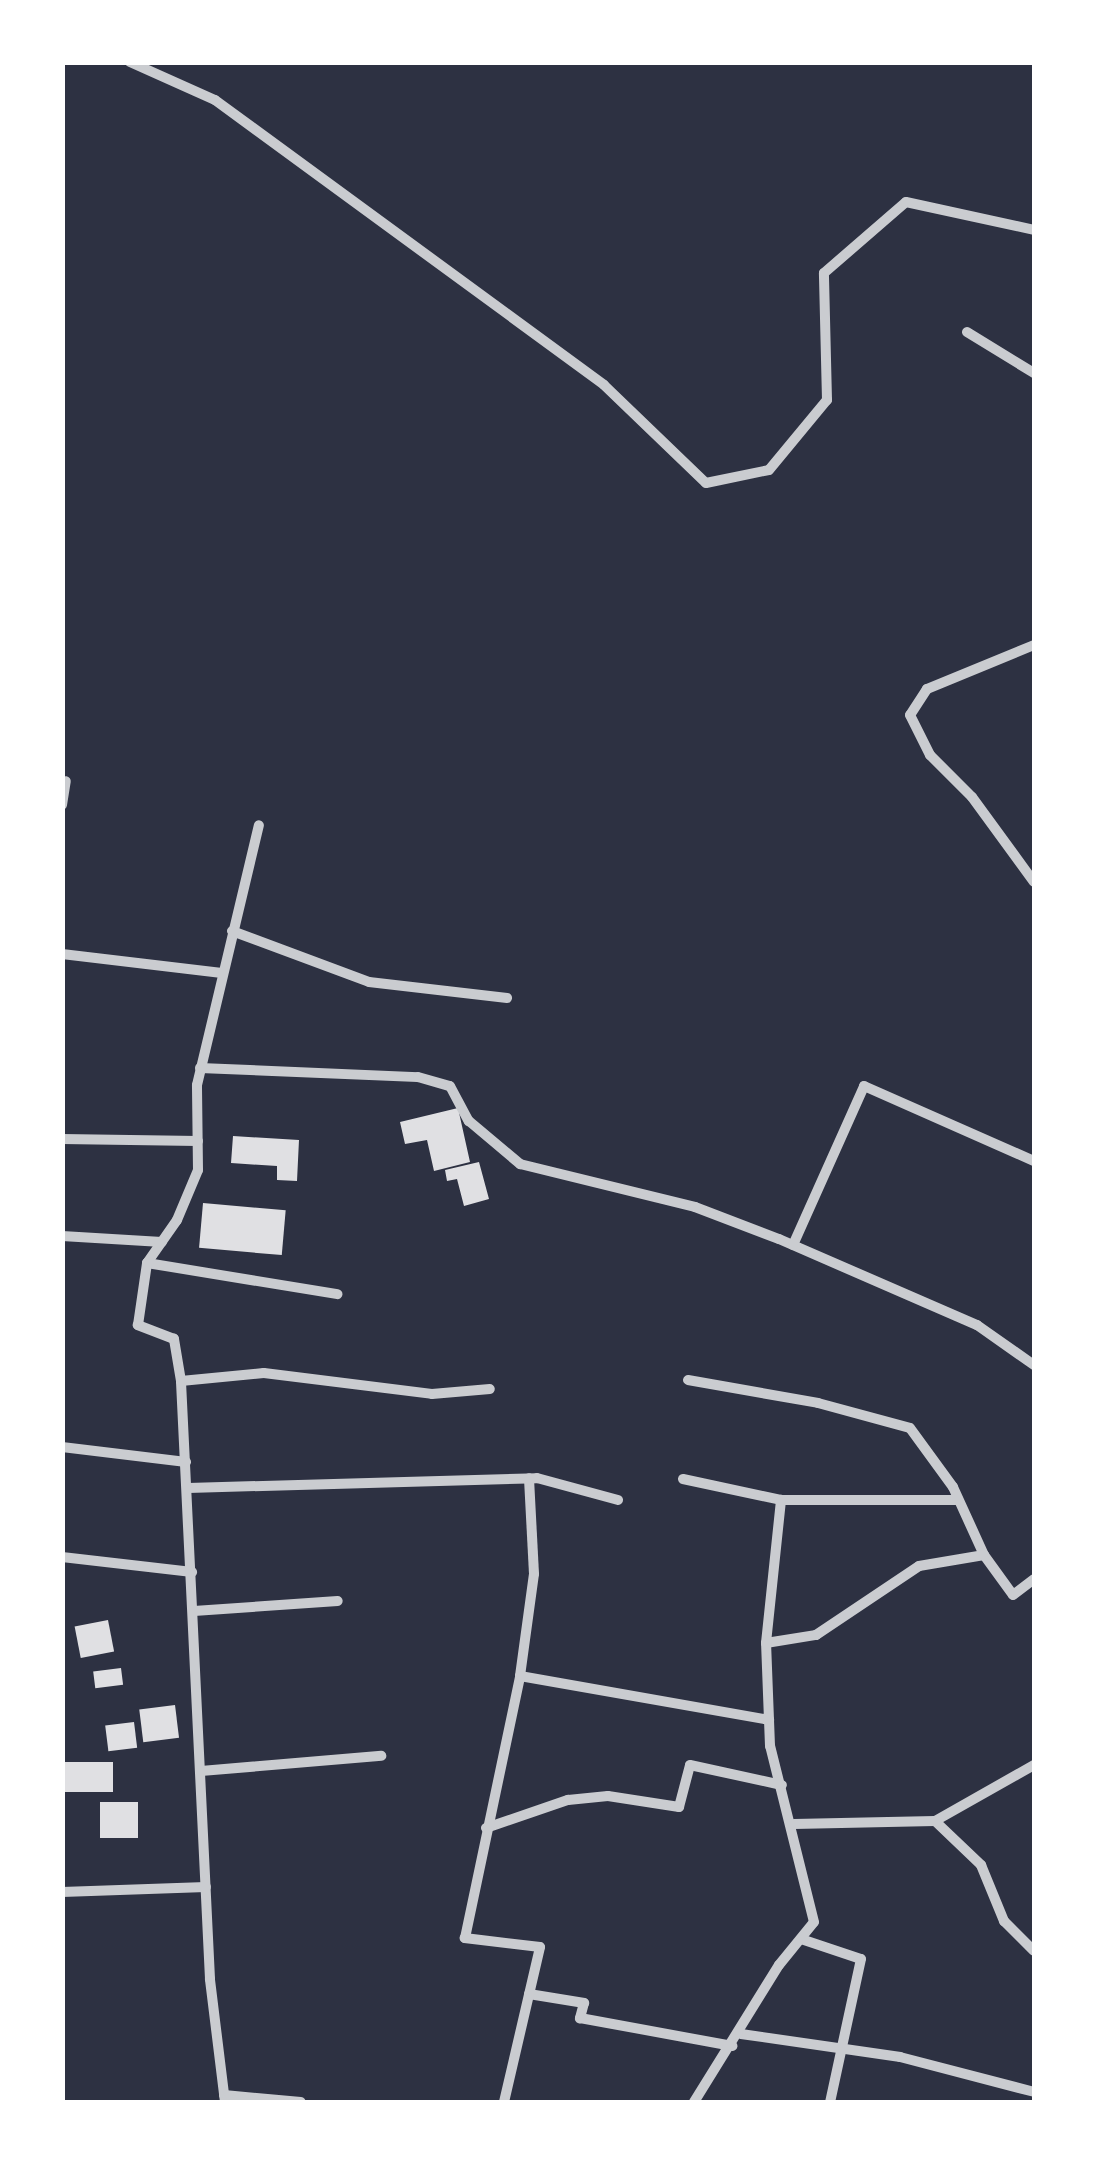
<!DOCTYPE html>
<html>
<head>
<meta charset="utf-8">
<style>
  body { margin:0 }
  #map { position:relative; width:1097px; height:2165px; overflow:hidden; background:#2d3142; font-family:"Source Sans 3",sans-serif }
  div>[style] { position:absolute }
  .building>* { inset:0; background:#e0e0e3; transform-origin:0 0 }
  .minor>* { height:10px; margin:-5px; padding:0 5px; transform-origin:5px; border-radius:5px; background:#caccd0 }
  span { translate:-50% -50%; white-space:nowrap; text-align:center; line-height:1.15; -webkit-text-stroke:8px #fff; paint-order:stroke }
  .frame { position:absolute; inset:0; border:65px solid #fff; pointer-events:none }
</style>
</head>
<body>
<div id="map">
  <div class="building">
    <div style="clip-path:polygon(458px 1108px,470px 1162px,434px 1171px,427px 1140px,405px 1144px,400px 1122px)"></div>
    <div style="clip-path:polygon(233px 1136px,299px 1140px,297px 1181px,277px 1180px,277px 1166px,231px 1163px)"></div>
    <div style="clip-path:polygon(479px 1162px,489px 1199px,464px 1206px,457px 1179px,447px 1181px,445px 1170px)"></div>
    <div style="left:203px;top:1203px;width:83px;height:45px;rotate:5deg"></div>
    <div style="left:108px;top:1620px;width:32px;height:34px;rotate:79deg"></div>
    <div style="left:121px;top:1668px;width:17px;height:28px;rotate:83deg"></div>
    <div style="left:175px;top:1705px;width:33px;height:36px;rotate:83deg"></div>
    <div style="left:134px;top:1722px;width:26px;height:29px;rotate:83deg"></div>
    <div style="left:62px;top:1762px;width:51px;height:30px"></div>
    <div style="left:100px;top:1802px;width:38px;height:36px"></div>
  </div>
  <div class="minor">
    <div style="left:130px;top:62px;width:93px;rotate:24.1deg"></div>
    <div style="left:215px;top:100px;width:482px;rotate:36.2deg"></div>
    <div style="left:604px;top:385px;width:141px;rotate:43.9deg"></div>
    <div style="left:706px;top:483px;width:64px;rotate:-11.7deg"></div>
    <div style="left:769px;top:470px;width:91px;rotate:-50.4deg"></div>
    <div style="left:827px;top:400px;width:127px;rotate:-91.4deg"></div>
    <div style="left:824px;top:273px;width:108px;rotate:-40.9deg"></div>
    <div style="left:906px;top:202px;width:131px;rotate:12.3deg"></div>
    <div style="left:967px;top:332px;width:79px;rotate:31.5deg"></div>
    <div style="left:1034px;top:645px;width:116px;rotate:157.6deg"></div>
    <div style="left:927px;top:689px;width:31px;rotate:123deg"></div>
    <div style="left:910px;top:715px;width:45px;rotate:63.4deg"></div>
    <div style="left:930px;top:755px;width:59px;rotate:45deg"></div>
    <div style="left:972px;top:797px;width:105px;rotate:53.9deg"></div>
    <div style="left:62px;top:805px;width:24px;rotate:-81deg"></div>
    <div style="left:232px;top:931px;width:146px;rotate:20.4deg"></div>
    <div style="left:369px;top:982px;width:139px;rotate:6.6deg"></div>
    <div style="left:62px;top:954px;width:161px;rotate:6.8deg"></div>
    <div style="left:200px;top:1068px;width:218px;rotate:2.4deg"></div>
    <div style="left:418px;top:1077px;width:33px;rotate:16deg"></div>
    <div style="left:450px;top:1086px;width:40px;rotate:62deg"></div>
    <div style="left:469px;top:1121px;width:67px;rotate:40.1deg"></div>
    <div style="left:520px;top:1164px;width:180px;rotate:13.8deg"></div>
    <div style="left:695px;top:1207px;width:90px;rotate:20.9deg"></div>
    <div style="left:779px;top:1239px;width:216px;rotate:23.5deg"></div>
    <div style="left:977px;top:1325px;width:70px;rotate:35.1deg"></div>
    <div style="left:62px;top:1139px;width:136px;rotate:0.8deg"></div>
    <div style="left:62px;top:1236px;width:100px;rotate:3.4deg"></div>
    <div style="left:793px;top:1245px;width:174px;rotate:-65.9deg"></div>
    <div style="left:864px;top:1086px;width:186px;rotate:23.8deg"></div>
    <div style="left:147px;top:1263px;width:193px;rotate:9.3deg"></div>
    <div style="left:688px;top:1380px;width:132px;rotate:10deg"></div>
    <div style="left:818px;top:1403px;width:95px;rotate:15.2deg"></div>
    <div style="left:910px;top:1428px;width:73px;rotate:53.9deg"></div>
    <div style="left:953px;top:1487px;width:75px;rotate:65.5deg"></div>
    <div style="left:181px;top:1381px;width:83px;rotate:-5.5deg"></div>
    <div style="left:264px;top:1373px;width:169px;rotate:7.1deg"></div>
    <div style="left:432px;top:1394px;width:58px;rotate:-4.9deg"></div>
    <div style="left:62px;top:1447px;width:125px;rotate:6.9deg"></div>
    <div style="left:683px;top:1479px;width:100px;rotate:12.1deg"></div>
    <div style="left:781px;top:1500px;width:177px"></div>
    <div style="left:188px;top:1488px;width:349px;rotate:-1.6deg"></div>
    <div style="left:537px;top:1478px;width:84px;rotate:15.2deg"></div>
    <div style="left:62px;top:1557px;width:131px;rotate:6.6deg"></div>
    <div style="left:194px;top:1611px;width:144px;rotate:-4deg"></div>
    <div style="left:766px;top:1643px;width:51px;rotate:-9.1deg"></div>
    <div style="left:816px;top:1635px;width:124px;rotate:-33.8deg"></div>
    <div style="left:919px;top:1566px;width:66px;rotate:-9.6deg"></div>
    <div style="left:984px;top:1555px;width:49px;rotate:54.1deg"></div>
    <div style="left:1013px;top:1595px;width:26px;rotate:-37deg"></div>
    <div style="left:520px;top:1676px;width:253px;rotate:10deg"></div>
    <div style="left:201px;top:1771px;width:181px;rotate:-4.8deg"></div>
    <div style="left:935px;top:1821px;width:114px;rotate:-29.5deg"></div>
    <div style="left:794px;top:1824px;width:141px;rotate:-1.2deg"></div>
    <div style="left:935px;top:1821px;width:64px;rotate:43.7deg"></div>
    <div style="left:981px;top:1865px;width:61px;rotate:67.7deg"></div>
    <div style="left:1004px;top:1921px;width:42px;rotate:45deg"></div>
    <div style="left:486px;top:1828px;width:87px;rotate:-18.9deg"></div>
    <div style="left:568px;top:1800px;width:40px;rotate:-5.7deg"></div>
    <div style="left:608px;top:1796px;width:72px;rotate:8.8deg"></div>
    <div style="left:679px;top:1807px;width:43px;rotate:-75.3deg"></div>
    <div style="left:690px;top:1765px;width:94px;rotate:12.3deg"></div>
    <div style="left:62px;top:1892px;width:144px;rotate:-2deg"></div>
    <div style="left:801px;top:1939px;width:63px;rotate:18.4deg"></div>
    <div style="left:861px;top:1959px;width:146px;rotate:102.2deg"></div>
    <div style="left:529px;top:1994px;width:56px;rotate:9.3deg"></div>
    <div style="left:584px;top:2003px;width:16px;rotate:105deg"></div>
    <div style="left:580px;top:2018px;width:155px;rotate:10.4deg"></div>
    <div style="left:741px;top:2034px;width:161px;rotate:8.2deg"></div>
    <div style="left:900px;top:2057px;width:138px;rotate:14.6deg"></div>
    <div style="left:224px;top:2095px;width:77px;rotate:5.2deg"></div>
    <div style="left:225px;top:2102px;width:124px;rotate:-97deg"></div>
    <div style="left:210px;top:1979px;width:599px;rotate:-92.78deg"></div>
    <div style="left:181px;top:1381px;width:43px;rotate:-99.5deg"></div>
    <div style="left:174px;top:1339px;width:39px;rotate:-159deg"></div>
    <div style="left:138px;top:1325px;width:63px;rotate:-81.7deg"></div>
    <div style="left:147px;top:1263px;width:52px;rotate:-55.1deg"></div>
    <div style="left:177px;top:1220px;width:54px;rotate:-67.2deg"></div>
    <div style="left:198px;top:1170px;width:85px;rotate:-90.7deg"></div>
    <div style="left:197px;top:1085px;width:267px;rotate:-76.6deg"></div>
    <div style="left:504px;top:2102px;width:159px;rotate:-76.9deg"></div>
    <div style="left:540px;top:1947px;width:76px;rotate:-173.2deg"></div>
    <div style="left:465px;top:1938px;width:268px;rotate:-78.1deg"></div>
    <div style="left:520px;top:1676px;width:103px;rotate:-82.2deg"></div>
    <div style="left:534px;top:1574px;width:96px;rotate:-93deg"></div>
    <div style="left:694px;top:2102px;width:161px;rotate:-58.2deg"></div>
    <div style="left:779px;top:1965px;width:55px;rotate:-50.9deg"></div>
    <div style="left:814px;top:1922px;width:181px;rotate:-104deg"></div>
    <div style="left:770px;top:1746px;width:103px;rotate:-92.2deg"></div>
    <div style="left:766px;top:1643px;width:144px;rotate:-84deg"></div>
  </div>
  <div class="frame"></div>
</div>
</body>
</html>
